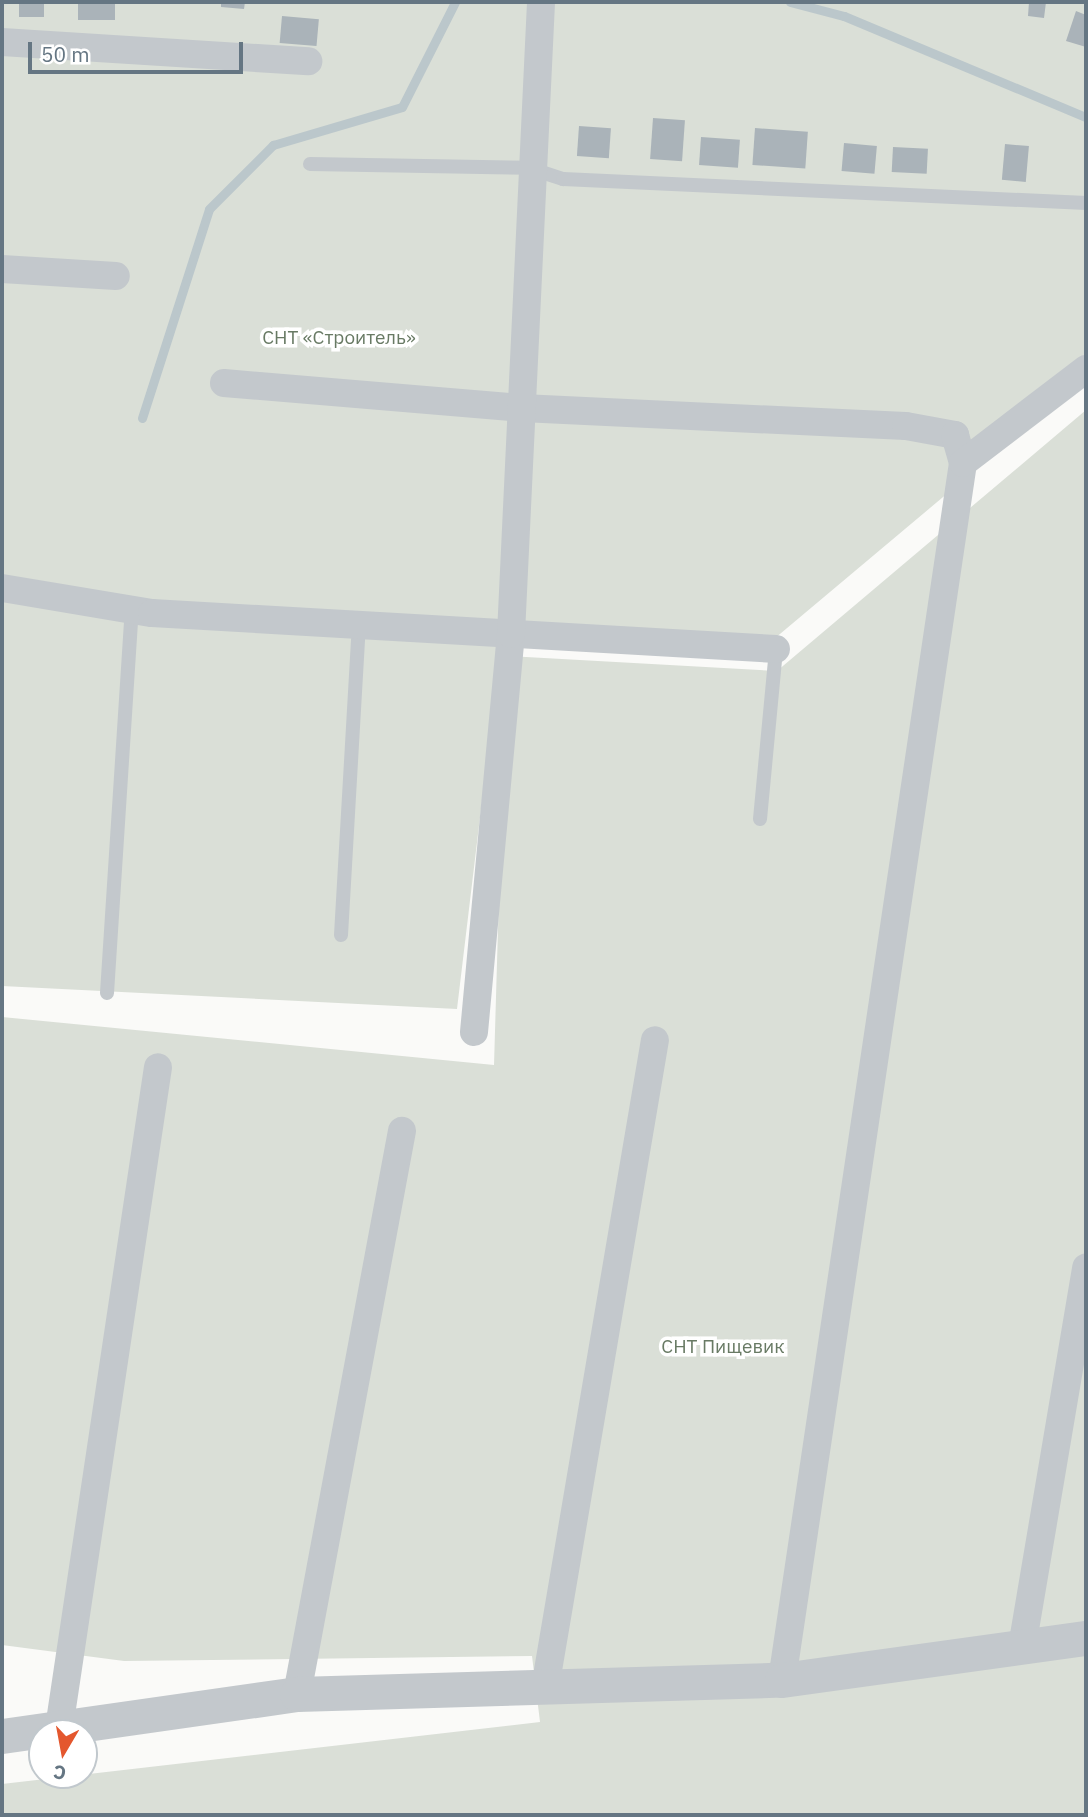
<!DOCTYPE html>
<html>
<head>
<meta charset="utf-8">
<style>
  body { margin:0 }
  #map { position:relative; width:1088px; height:1817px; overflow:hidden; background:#fafaf8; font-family:"IBM Plex Sans",sans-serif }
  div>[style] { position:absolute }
  .green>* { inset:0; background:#dadfd7 }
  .stream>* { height:9px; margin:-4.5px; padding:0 4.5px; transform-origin:4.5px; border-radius:4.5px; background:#bbc7cb }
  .building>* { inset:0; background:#aab3b9; transform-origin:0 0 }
  .service>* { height:14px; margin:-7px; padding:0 7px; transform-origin:7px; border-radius:7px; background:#c3c8cc }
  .minor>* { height:28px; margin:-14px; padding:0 14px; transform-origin:14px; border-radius:14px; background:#c3c8cc }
  .tertiary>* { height:35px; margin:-17.5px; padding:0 17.5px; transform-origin:17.5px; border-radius:17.5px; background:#c3c8cc }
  span { translate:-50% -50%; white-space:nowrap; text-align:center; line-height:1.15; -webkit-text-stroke:7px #fff; paint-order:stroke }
  .park-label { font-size:19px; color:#687a64 }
  .frame { position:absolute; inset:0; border:4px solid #657683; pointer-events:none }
  .north { position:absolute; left:28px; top:1719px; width:70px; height:70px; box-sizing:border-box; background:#fff; border:2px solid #c1c8cd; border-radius:50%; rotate:190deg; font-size:19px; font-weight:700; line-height:28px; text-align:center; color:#657683 }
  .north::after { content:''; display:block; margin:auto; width:24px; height:32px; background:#e4572e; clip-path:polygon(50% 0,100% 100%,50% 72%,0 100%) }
  .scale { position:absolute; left:28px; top:42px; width:215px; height:32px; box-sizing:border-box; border:4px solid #657683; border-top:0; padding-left:9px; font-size:21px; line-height:24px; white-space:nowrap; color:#657683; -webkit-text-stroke:5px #fff; paint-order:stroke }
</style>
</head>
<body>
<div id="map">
  <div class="green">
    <div style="clip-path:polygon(2px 2px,1086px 2px,1086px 377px,774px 639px,502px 634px,457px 1009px,2px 986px)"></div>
    <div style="clip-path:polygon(1086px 410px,1086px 1815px,2px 1815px,2px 1784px,540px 1722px,532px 1656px,124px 1661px,2px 1645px,2px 1017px,494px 1065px,506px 656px,777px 671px)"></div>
  </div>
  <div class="stream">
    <div style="left:790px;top:2px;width:56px;rotate:14.5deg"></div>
    <div style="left:844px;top:16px;width:262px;rotate:22.7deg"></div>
    <div style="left:142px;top:418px;width:219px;rotate:-72.2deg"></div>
    <div style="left:209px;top:209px;width:91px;rotate:-45deg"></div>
    <div style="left:273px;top:145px;width:134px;rotate:-16.4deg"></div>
    <div style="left:402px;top:107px;width:118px;rotate:-63.2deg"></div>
  </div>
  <div class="building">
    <div style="left:19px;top:2px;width:25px;height:15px"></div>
    <div style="left:78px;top:2px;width:37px;height:18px"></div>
    <div style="clip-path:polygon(221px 2px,245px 2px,244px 9px,221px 7px)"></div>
    <div style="clip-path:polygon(1029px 2px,1046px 2px,1044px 18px,1028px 16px)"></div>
    <div style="clip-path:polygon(1076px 11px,1086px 15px,1086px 47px,1066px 41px)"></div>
    <div style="left:282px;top:16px;width:37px;height:27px;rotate:5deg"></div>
    <div style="left:653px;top:118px;width:32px;height:41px;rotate:4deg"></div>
    <div style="left:579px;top:126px;width:32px;height:30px;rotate:4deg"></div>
    <div style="left:755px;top:128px;width:53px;height:37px;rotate:4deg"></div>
    <div style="left:701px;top:137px;width:39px;height:28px;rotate:4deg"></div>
    <div style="left:844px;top:143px;width:33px;height:28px;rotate:5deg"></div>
    <div style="left:1005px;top:144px;width:24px;height:36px;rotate:5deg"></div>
    <div style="left:893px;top:147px;width:35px;height:25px;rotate:3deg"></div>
  </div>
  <div class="service">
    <div style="left:310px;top:164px;width:219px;rotate:1deg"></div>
    <div style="left:529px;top:168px;width:36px;rotate:18deg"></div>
    <div style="left:563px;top:179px;width:524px;rotate:2.63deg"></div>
    <div style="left:760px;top:819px;width:171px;rotate:-84.6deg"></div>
    <div style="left:341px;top:935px;width:311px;rotate:-86.7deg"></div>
    <div style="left:107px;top:993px;width:385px;rotate:-86.3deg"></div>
  </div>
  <div class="minor">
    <div style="left:2px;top:42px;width:307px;rotate:3.6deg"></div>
    <div style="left:2px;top:269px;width:114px;rotate:3.5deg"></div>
    <div style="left:224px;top:383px;width:299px;rotate:4.8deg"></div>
    <div style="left:522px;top:408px;width:384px;rotate:2.7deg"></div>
    <div style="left:906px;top:426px;width:50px;rotate:10.4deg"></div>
    <div style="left:955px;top:435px;width:29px;rotate:74deg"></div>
    <div style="left:963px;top:463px;width:1230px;rotate:98.46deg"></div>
    <div style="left:963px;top:463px;width:155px;rotate:-37.4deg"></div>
    <div style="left:2px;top:588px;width:152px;rotate:9.5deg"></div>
    <div style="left:152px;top:613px;width:625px;rotate:3.3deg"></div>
    <div style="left:474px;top:1032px;width:400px;rotate:-84.7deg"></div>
    <div style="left:511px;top:634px;width:633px;rotate:-87.28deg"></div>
    <div style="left:1022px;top:1647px;width:385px;rotate:-80.4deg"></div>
    <div style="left:545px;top:1688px;width:657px;rotate:-80.37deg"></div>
    <div style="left:297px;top:1694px;width:573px;rotate:-79.44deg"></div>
    <div style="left:59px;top:1728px;width:668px;rotate:-81.48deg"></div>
  </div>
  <div class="tertiary">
    <div style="left:2px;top:1736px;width:298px;rotate:-8.1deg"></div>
    <div style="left:297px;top:1694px;width:485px;rotate:-1.7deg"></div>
    <div style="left:782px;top:1680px;width:307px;rotate:-7.9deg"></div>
  </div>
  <div class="park-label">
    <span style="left:339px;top:338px">СНТ «Строитель»</span>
    <span style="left:723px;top:1347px">СНТ Пищевик</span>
  </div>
  <div class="frame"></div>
  <div class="north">С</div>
  <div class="scale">50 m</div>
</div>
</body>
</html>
